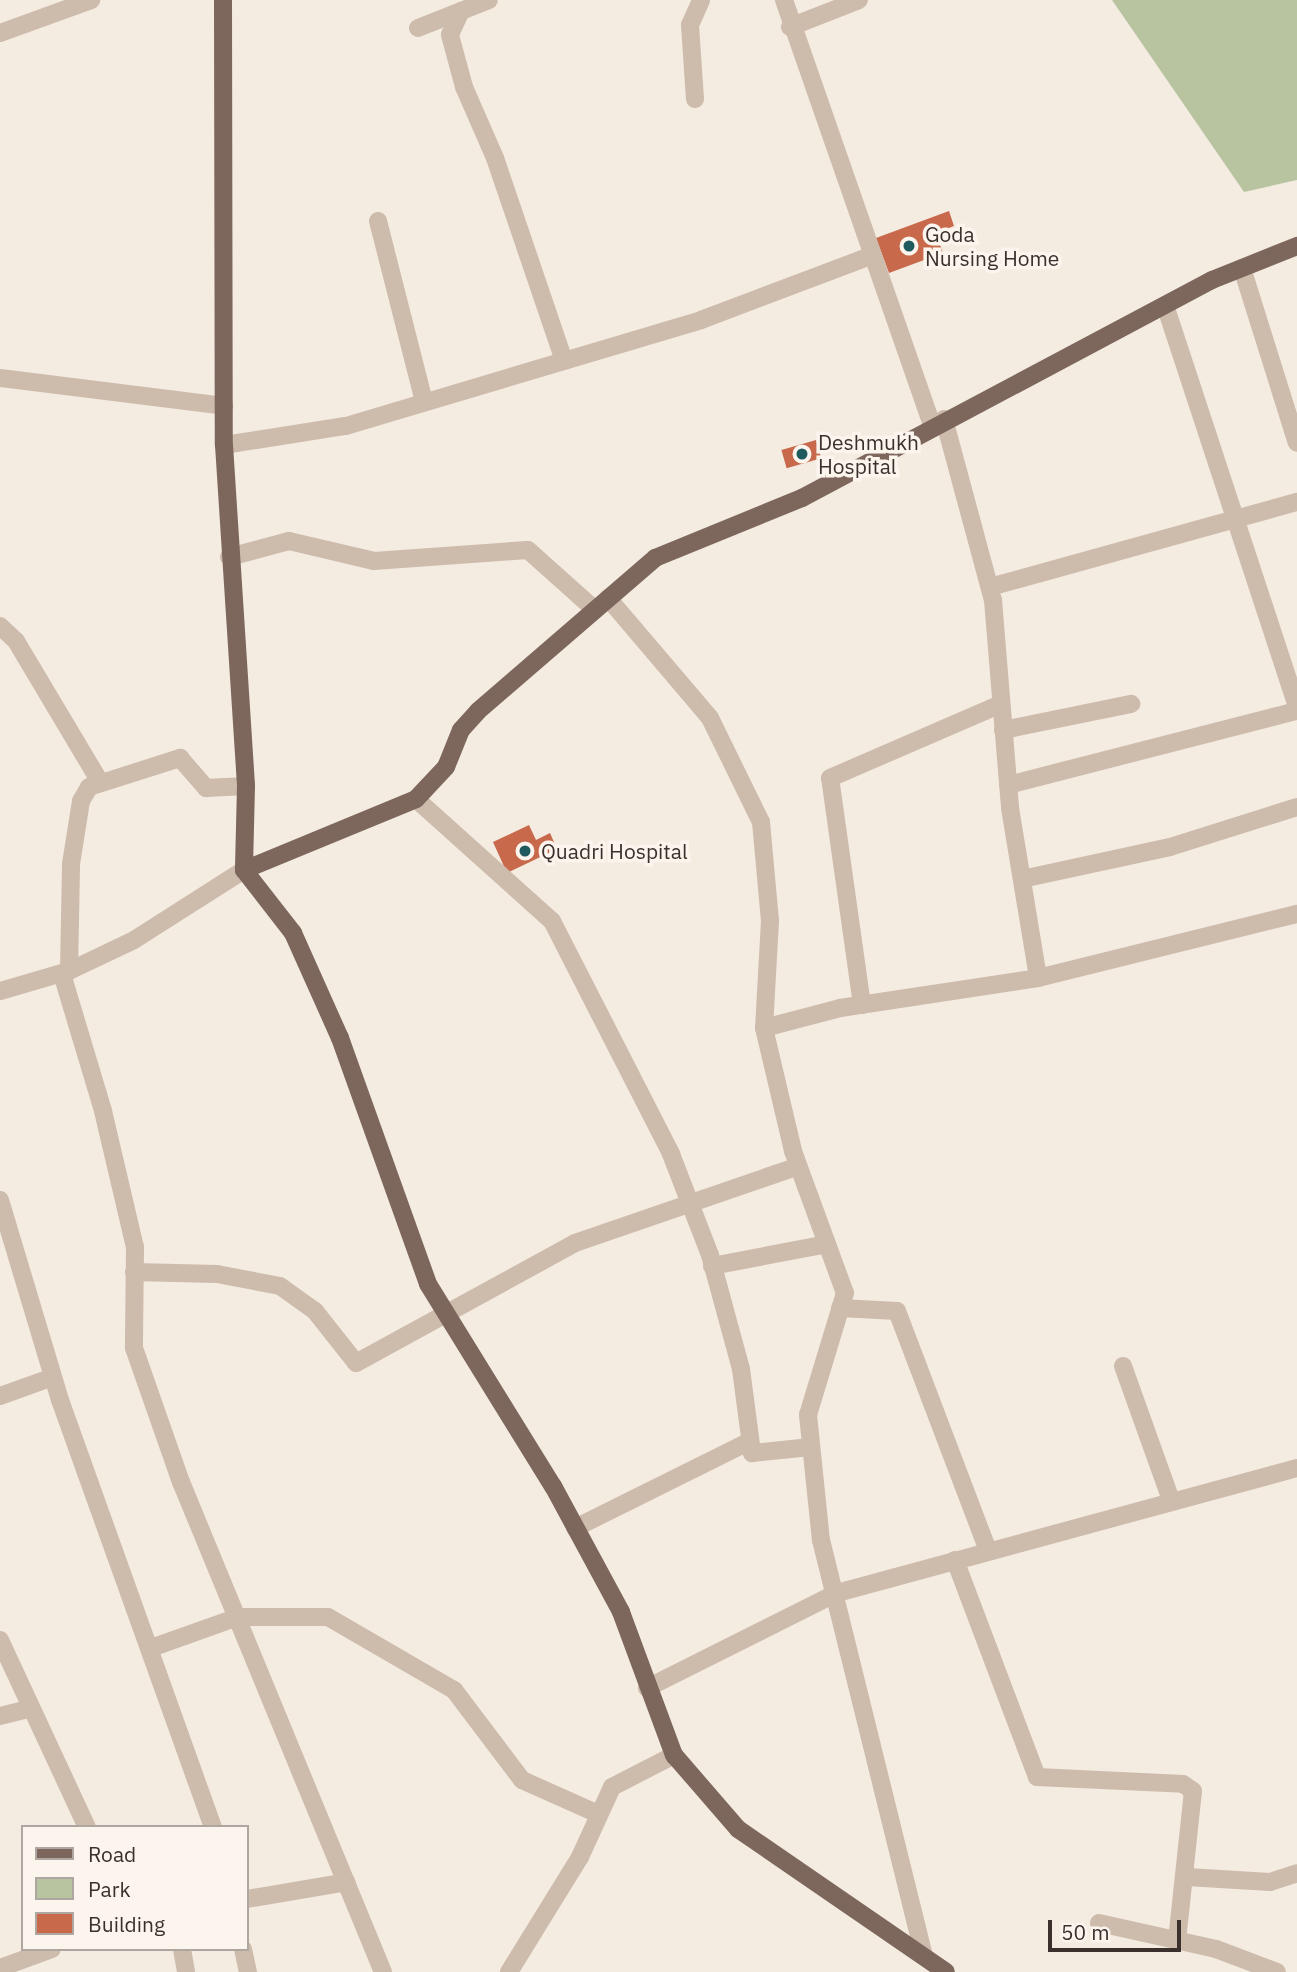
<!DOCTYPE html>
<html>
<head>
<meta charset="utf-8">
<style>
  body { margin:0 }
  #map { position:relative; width:1297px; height:1972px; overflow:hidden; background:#f4ebe1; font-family:"IBM Plex Sans",sans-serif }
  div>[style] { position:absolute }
  .green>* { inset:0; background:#b8c4a0 }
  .building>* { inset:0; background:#c8694b; transform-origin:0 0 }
  .minor>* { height:18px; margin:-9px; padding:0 9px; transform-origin:9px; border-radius:9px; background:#cdbbac }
  .major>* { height:18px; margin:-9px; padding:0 9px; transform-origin:9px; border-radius:9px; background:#7d675c }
  .dots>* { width:19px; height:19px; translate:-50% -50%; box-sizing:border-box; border:4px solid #fbf5ee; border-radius:50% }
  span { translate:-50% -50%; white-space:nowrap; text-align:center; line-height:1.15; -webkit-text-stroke:7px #fbf5ee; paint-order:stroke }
  .poi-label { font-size:21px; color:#3b302b }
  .left { translate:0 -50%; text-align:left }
  .legend { position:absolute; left:21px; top:1825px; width:228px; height:126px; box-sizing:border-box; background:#fbf5ee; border:2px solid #aea6a0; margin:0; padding:9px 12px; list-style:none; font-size:21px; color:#3b302b }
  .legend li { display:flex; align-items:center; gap:14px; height:35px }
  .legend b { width:35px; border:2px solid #aea6a0 }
  .scale { position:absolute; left:1048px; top:1920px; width:133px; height:32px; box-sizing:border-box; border:4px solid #3b302b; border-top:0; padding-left:9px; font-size:21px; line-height:24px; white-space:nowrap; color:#3b302b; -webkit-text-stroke:5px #fbf5ee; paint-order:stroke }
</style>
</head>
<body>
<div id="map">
  <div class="green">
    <div style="clip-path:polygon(1112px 0,1297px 0,1297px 180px,1244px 192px)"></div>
  </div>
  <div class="building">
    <div style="clip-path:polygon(949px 211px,954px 226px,936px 233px,943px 253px,889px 273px,876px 238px)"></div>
    <div style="left:816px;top:440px;width:19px;height:36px;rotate:74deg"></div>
    <div style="clip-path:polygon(529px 825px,536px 840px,550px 833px,557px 849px,507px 873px,493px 842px)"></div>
  </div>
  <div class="minor">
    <div style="left:784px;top:0;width:450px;rotate:70.8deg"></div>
    <div style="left:461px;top:11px;width:26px;rotate:115deg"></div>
    <div style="left:450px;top:35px;width:54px;rotate:74.9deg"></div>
    <div style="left:464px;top:87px;width:77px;rotate:66.4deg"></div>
    <div style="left:495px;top:158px;width:214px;rotate:71.2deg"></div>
    <div style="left:790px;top:27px;width:74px;rotate:-21.4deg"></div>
    <div style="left:418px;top:28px;width:76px;rotate:-21.5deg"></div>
    <div style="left:0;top:33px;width:97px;rotate:-19.9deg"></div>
    <div style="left:695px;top:99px;width:74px;rotate:-93.9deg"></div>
    <div style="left:690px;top:25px;width:27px;rotate:-66deg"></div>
    <div style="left:378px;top:221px;width:187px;rotate:75.7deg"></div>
    <div style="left:1242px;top:268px;width:183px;rotate:72.6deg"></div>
    <div style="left:1165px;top:305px;width:423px;rotate:71.8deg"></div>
    <div style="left:0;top:378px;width:226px;rotate:7.1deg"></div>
    <div style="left:944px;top:419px;width:188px;rotate:74.9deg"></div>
    <div style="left:993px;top:600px;width:209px;rotate:85.3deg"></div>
    <div style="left:1010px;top:808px;width:172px;rotate:80.6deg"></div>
    <div style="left:1038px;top:978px;width:267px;rotate:-13.9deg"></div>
    <div style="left:224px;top:445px;width:123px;rotate:-8.9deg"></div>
    <div style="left:346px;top:426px;width:370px;rotate:-16.6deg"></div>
    <div style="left:701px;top:320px;width:181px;rotate:-20.7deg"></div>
    <div style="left:229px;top:557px;width:62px;rotate:-14.9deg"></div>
    <div style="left:289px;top:541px;width:87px;rotate:13.2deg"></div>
    <div style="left:374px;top:561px;width:154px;rotate:-4.1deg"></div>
    <div style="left:528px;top:550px;width:90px;rotate:41.8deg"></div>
    <div style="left:990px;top:587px;width:319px;rotate:-15.5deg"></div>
    <div style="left:608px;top:598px;width:157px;rotate:49.6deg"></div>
    <div style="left:710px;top:718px;width:116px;rotate:63.9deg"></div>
    <div style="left:761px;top:822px;width:99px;rotate:84.8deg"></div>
    <div style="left:770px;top:921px;width:107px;rotate:93.2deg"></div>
    <div style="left:764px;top:1028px;width:126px;rotate:76.7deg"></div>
    <div style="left:793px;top:1151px;width:151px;rotate:69.9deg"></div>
    <div style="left:845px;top:1293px;width:127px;rotate:106.9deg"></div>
    <div style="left:808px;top:1415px;width:126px;rotate:84.1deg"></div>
    <div style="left:821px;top:1540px;width:429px;rotate:76.1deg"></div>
    <div style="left:0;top:626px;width:22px;rotate:43deg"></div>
    <div style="left:16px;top:641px;width:162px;rotate:59.2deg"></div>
    <div style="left:1003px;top:730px;width:131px;rotate:-11.5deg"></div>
    <div style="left:1008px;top:785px;width:298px;rotate:-14.4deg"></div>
    <div style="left:416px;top:799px;width:183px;rotate:41.9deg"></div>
    <div style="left:552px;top:921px;width:262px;rotate:62.9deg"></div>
    <div style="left:671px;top:1154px;width:108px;rotate:68.9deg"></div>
    <div style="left:710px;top:1255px;width:118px;rotate:74.8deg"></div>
    <div style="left:741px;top:1369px;width:85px;rotate:82.5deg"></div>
    <div style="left:752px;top:1453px;width:59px;rotate:-5.8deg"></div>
    <div style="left:1022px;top:879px;width:151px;rotate:-12.2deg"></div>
    <div style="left:1170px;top:847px;width:133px;rotate:-17.5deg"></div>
    <div style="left:69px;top:971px;width:107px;rotate:-88.9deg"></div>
    <div style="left:71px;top:864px;width:64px;rotate:-81deg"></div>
    <div style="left:81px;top:801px;width:16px;rotate:-60deg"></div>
    <div style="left:89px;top:787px;width:96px;rotate:-17.7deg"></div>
    <div style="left:180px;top:758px;width:40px;rotate:49deg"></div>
    <div style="left:206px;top:788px;width:40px;rotate:-2.9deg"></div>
    <div style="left:62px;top:974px;width:143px;rotate:73.3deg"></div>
    <div style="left:103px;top:1111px;width:140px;rotate:76.8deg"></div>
    <div style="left:135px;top:1247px;width:101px;rotate:90.6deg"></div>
    <div style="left:134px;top:1348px;width:142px;rotate:70.7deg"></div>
    <div style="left:181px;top:1482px;width:530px;rotate:67.6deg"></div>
    <div style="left:0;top:991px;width:72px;rotate:-16.2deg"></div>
    <div style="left:69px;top:971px;width:72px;rotate:-25.5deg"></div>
    <div style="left:134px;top:940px;width:130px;rotate:-32.5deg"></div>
    <div style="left:862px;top:1005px;width:229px;rotate:-98deg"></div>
    <div style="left:830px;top:778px;width:186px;rotate:-23.4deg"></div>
    <div style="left:764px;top:1028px;width:79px;rotate:-14.7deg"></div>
    <div style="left:840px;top:1008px;width:200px;rotate:-8.6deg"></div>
    <div style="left:0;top:1200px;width:209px;rotate:73.3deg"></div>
    <div style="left:60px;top:1400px;width:454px;rotate:70.3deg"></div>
    <div style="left:712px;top:1266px;width:117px;rotate:-10.8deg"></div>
    <div style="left:134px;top:1272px;width:83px;rotate:1.4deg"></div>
    <div style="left:217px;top:1274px;width:64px;rotate:10.8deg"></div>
    <div style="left:280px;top:1286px;width:43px;rotate:35.5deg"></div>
    <div style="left:315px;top:1311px;width:66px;rotate:51.7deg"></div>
    <div style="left:356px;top:1363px;width:250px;rotate:-28.7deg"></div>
    <div style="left:575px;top:1243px;width:236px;rotate:-19deg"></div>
    <div style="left:840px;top:1308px;width:57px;rotate:3deg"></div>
    <div style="left:897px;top:1311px;width:254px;rotate:69.2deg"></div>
    <div style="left:1123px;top:1366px;width:142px;rotate:70.3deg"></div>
    <div style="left:0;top:1396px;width:56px;rotate:-19.7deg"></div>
    <div style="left:575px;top:1528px;width:195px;rotate:-26.4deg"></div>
    <div style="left:955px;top:1560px;width:232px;rotate:69.3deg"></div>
    <div style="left:1037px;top:1777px;width:146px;rotate:2.7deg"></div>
    <div style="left:1183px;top:1784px;width:12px;rotate:35deg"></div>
    <div style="left:1193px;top:1791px;width:150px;rotate:96.1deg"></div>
    <div style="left:0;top:1640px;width:206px;rotate:65.1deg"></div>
    <div style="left:151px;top:1648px;width:92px;rotate:-19.6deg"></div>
    <div style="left:238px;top:1617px;width:90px"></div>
    <div style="left:328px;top:1617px;width:146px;rotate:30.1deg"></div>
    <div style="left:454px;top:1690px;width:113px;rotate:52.9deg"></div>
    <div style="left:522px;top:1780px;width:81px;rotate:24deg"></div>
    <div style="left:647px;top:1688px;width:212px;rotate:-26.6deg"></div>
    <div style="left:837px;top:1593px;width:477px;rotate:-15.2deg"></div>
    <div style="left:0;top:1716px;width:30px;rotate:-14deg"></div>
    <div style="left:1187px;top:1877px;width:83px;rotate:3.4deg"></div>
    <div style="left:1270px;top:1882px;width:28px;rotate:-18deg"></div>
    <div style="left:247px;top:1899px;width:101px;rotate:-9.6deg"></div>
    <div style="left:1099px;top:1923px;width:120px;rotate:12.5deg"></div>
    <div style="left:1216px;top:1949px;width:65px;rotate:20.7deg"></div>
    <div style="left:182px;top:1949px;width:23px;rotate:80deg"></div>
    <div style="left:243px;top:1949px;width:24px;rotate:78deg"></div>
    <div style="left:0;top:1968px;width:55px;rotate:-20.1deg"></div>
    <div style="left:509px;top:1972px;width:135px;rotate:-58.3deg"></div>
    <div style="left:580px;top:1857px;width:77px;rotate:-65.4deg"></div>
    <div style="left:612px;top:1787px;width:70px;rotate:-27.3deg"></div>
  </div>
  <div class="major">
    <div style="left:223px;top:0;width:445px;rotate:89.9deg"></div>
    <div style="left:224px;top:445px;width:342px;rotate:86.3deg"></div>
    <div style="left:246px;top:786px;width:84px;rotate:91.4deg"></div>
    <div style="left:244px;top:870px;width:80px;rotate:52.1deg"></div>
    <div style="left:293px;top:933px;width:115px;rotate:65.9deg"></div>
    <div style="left:340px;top:1038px;width:261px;rotate:70.3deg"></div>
    <div style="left:428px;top:1284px;width:238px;rotate:58.3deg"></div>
    <div style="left:553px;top:1486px;width:143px;rotate:61.6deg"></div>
    <div style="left:621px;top:1612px;width:153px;rotate:69.7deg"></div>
    <div style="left:674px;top:1755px;width:98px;rotate:49.1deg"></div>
    <div style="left:738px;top:1829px;width:252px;rotate:34.5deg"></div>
    <div style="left:244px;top:870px;width:186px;rotate:-22.4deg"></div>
    <div style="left:416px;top:799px;width:44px;rotate:-46.8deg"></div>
    <div style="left:446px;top:767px;width:40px;rotate:-68deg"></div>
    <div style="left:461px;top:730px;width:25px;rotate:-48deg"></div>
    <div style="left:478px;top:711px;width:234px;rotate:-40.8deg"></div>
    <div style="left:655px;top:558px;width:159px;rotate:-22.2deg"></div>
    <div style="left:802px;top:498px;width:464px;rotate:-28deg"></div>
    <div style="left:1212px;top:280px;width:92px;rotate:-21.8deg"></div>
  </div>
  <div class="dots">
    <div style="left:909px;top:246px;background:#1f5a5e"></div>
    <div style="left:802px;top:454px;background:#1f5a5e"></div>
    <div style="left:525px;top:851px;background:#1f5a5e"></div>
  </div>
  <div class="poi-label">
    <span class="left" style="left:925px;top:246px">Goda<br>Nursing Home</span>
    <span class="left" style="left:818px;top:454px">Deshmukh<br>Hospital</span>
    <span class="left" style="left:541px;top:851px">Quadri Hospital</span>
  </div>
  <ul class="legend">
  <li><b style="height:9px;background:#7d675c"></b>Road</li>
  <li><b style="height:19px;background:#b8c4a0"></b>Park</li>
  <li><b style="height:19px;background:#c8694b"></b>Building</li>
  </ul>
  <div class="scale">50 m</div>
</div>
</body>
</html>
